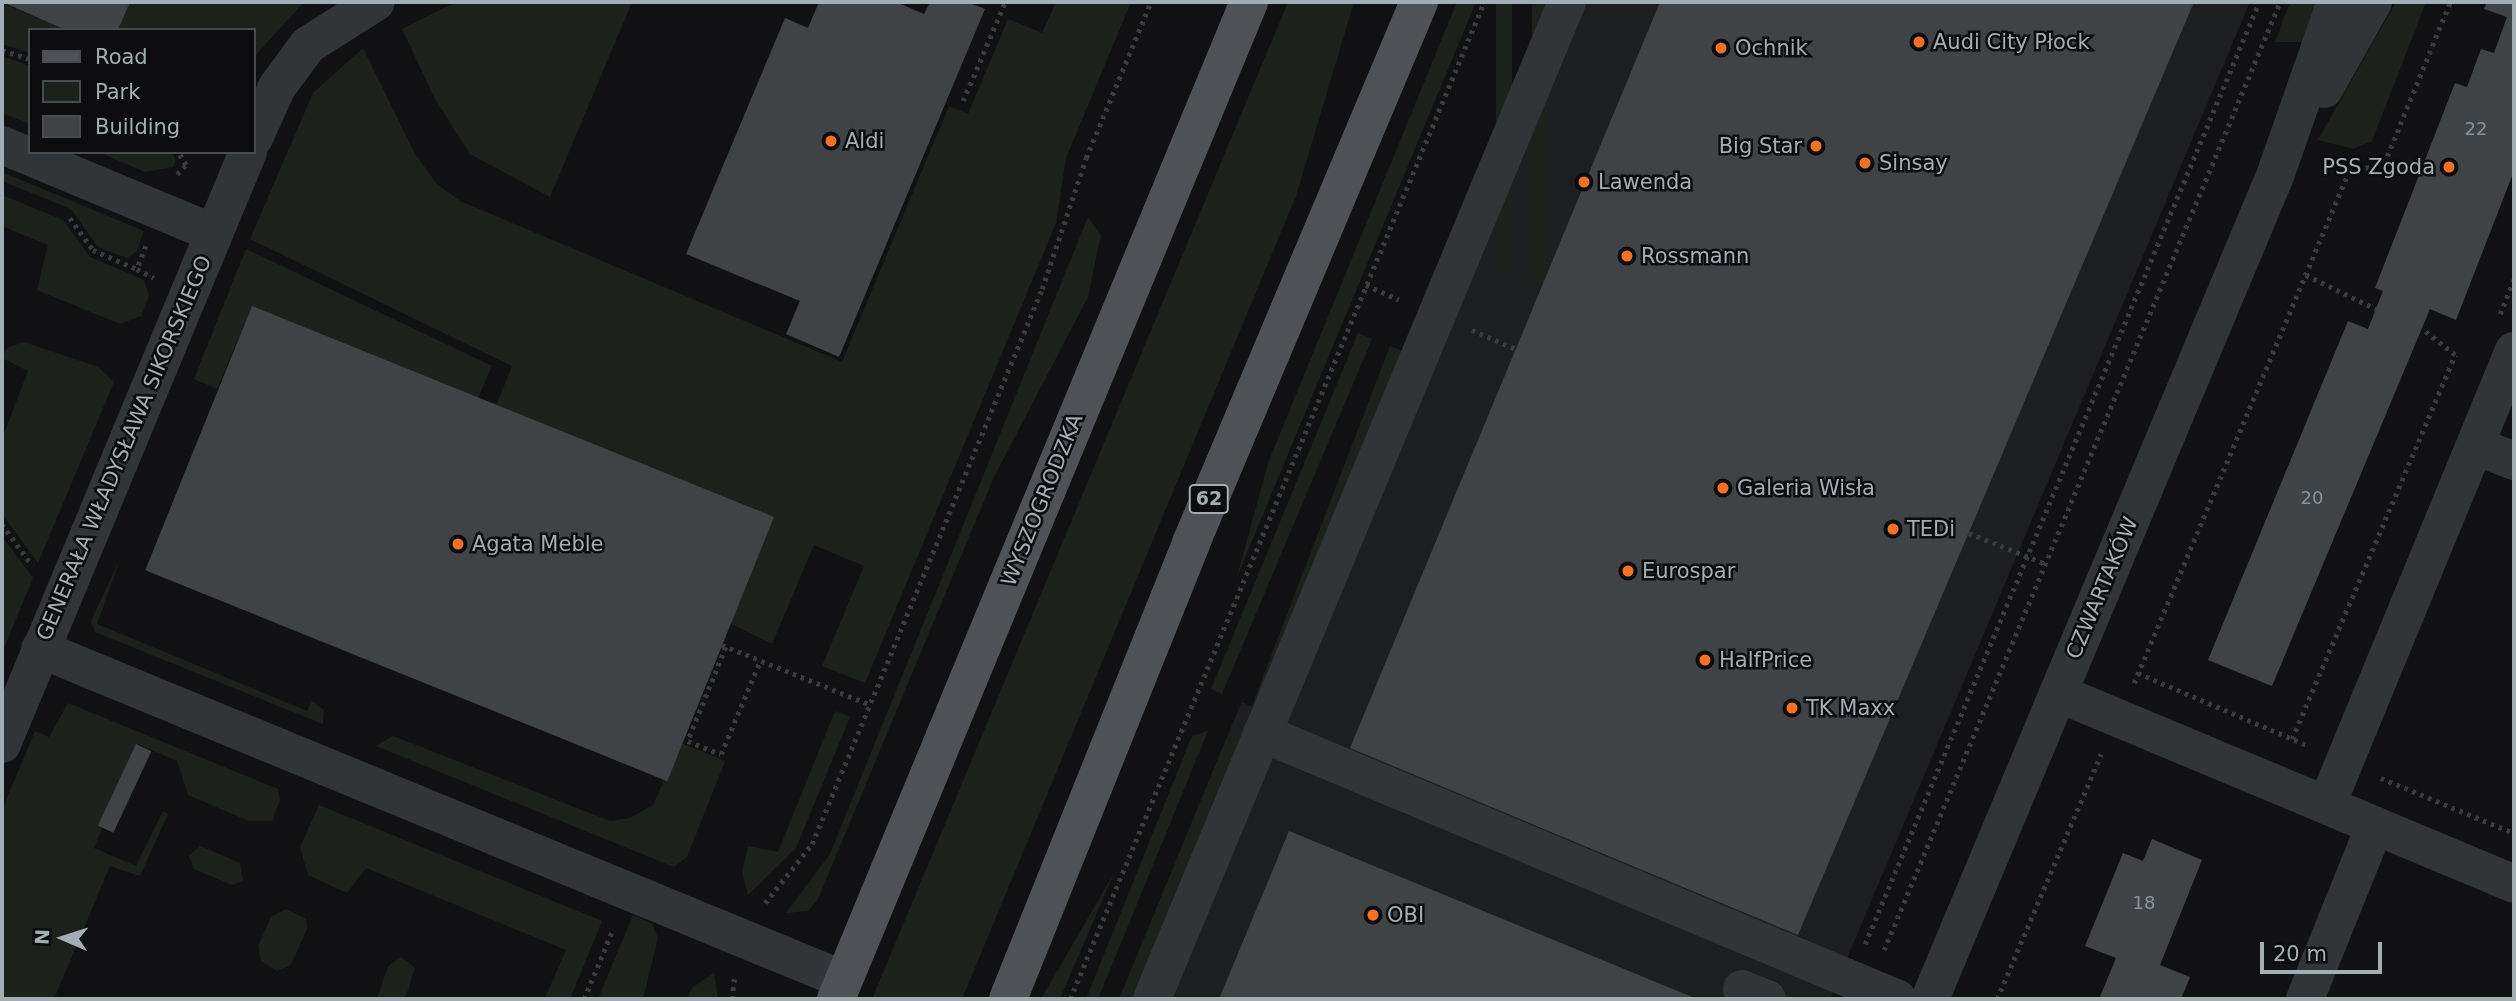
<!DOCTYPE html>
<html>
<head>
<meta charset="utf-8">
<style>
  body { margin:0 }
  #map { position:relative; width:2516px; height:1001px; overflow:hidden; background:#111113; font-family:"DejaVu Sans",sans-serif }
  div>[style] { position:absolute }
  .built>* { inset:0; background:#1d1e20 }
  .green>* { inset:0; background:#1c221b; transform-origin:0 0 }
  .building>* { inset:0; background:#404346; transform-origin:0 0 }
  .path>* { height:4.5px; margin-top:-2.25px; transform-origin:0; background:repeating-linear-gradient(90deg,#383c3f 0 3.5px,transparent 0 8.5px) }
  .minor>* { height:38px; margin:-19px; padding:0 19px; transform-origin:19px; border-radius:19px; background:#323538 }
  .major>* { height:38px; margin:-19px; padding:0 19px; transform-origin:19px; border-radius:19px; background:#4e5257 }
  .dots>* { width:19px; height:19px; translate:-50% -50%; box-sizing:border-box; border:4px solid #0c0c0e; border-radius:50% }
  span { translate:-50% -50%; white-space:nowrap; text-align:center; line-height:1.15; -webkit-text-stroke:5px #0c0c0e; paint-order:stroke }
  .number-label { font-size:18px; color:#8a9298 }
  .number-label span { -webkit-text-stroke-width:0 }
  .shield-label span { padding:2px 5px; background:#0c0c0e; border:2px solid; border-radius:5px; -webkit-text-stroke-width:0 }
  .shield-label { font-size:19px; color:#a2adb4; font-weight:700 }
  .poi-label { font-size:21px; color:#a2adb4 }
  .left { translate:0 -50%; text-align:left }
  .right { translate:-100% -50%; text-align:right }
  .street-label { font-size:21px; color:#a2adb4 }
  .frame { position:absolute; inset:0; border:4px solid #a2adb4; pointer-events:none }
  .legend { position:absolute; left:28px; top:28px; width:228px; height:126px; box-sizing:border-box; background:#0c0c0e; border:2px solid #484c50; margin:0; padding:9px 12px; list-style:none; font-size:21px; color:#a2adb4 }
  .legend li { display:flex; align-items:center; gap:14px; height:35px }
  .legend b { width:35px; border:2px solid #484c50 }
  .north { position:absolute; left:28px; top:903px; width:70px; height:70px; -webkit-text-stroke:5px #0c0c0e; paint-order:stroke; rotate:273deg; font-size:19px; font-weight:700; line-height:28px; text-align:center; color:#a2adb4 }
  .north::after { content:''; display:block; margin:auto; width:24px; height:32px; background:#a2adb4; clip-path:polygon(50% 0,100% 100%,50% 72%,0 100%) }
  .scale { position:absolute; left:2260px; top:942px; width:122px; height:32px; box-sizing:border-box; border:4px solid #a2adb4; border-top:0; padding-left:9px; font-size:21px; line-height:24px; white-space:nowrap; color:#a2adb4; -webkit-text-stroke:5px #0c0c0e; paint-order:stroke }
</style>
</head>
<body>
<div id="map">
  <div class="built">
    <div style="clip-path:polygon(1548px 2px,2250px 2px,1830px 999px,1132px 999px,1242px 737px,1229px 732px,1242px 702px,1254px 708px)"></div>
  </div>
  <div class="green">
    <div style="clip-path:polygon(130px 2px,304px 2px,254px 57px,254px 30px,118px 30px)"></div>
    <div style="clip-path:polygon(456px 2px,632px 2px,550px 197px,470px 154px,435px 99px,402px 29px)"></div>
    <div style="clip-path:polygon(1056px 2px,1131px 2px,1066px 158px,1056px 223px,865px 683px,822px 666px,864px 566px,814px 545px,772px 644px,730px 623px,772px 519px,496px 406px,512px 366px,250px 239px,313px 93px,363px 48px,415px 154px,437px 184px,460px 201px,842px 362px,949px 106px,968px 114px,1008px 19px,1042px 33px)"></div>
    <div style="clip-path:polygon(1288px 2px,1354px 2px,1296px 196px,962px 999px,872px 999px)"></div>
    <div style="clip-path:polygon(1457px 2px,1476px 2px,1237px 577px,1268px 463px)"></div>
    <div style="left:1496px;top:2px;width:16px;height:264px"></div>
    <div style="left:1532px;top:2px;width:16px;height:279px"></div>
    <div style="clip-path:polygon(2290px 2px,2320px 2px,2303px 42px,2275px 42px)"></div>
    <div style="clip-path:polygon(2396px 2px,2426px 2px,2372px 141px,2353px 149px,2318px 140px)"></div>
    <div style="clip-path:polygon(2px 3px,66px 30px,30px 30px,30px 53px,2px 44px)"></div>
    <div style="clip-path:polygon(2px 56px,30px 66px,30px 124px,2px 113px)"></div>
    <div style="clip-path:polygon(98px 152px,171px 152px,176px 160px,173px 167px,145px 172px)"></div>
    <div style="clip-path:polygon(2px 172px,144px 231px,137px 251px,127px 258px,98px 247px,71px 209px,2px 181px)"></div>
    <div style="clip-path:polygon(2px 195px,63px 220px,90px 257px,144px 280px,149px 296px,141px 316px,120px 324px,37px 290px,48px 245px,2px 226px)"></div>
    <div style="clip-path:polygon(1088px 217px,1101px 235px,1088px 297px,994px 477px,818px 899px,808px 911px,786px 913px,830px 854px)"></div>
    <div style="clip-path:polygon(246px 249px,492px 366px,478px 398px,252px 306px,217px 389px,194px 379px)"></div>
    <div style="clip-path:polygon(1358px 333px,1372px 339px,1222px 694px,1211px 689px)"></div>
    <div style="clip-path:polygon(24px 342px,98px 367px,114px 382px,38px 563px,2px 514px,2px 439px,28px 371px,2px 358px,7px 348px)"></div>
    <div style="left:1390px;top:346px;width:14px;height:386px;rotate:21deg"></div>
    <div style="clip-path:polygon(2px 536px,33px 578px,2px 653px)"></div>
    <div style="clip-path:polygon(120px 559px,97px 624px,307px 711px,312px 701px,324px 710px,323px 724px,95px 632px,91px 621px)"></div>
    <div style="clip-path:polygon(68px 703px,278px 789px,280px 800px,272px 821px,249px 821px,188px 795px,177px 761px,138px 744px,94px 848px,136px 866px,163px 811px,168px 814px,140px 876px,110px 866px,54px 999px,2px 999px,2px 810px,35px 731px,49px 737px)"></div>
    <div style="clip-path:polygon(835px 711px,850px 717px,796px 848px,748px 895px,742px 871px,748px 846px,778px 852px)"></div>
    <div style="clip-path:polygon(1208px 731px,1098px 999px,1086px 999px,1192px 736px)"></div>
    <div style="clip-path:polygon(1229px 732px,1243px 737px,1235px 756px,1132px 999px,1119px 999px)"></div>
    <div style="clip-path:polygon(393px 736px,610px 821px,630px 818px,653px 805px,681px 743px,725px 761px,687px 857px,674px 867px,376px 746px)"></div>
    <div style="clip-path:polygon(319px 805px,602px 921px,570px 999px,545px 998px,566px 950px,366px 868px,347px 893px,308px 875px,300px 847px)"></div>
    <div style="clip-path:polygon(200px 846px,240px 863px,243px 881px,232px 885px,194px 869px,189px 856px)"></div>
    <div style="clip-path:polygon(1114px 873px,1060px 999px,1041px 999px)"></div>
    <div style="clip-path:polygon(286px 909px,306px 919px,307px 929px,291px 965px,277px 971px,261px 961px,258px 946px,271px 917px)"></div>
    <div style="clip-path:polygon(633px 915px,652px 924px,658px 938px,643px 999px,598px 999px)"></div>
    <div style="clip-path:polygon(401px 957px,415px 968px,405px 999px,377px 999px,388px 966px)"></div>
    <div style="clip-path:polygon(714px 973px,718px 999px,686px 999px,693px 987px)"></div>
  </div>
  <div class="building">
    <div style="clip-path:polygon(2px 2px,130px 2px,118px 30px,66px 30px)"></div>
    <div style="clip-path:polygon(819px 2px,896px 2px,924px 14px,930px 2px,967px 2px,985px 9px,839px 357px,786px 334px,800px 301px,686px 254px,785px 18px,808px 28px)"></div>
    <div style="clip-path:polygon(1660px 2px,2194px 2px,1798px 935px,1350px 748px)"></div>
    <div style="clip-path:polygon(2487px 2px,2514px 2px,2514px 171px,2456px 320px,2430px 309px,2272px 686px,2208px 660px,2348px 321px,2368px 329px,2383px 291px,2375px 288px,2455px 83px,2467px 87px,2481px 49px,2494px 53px,2507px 17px,2484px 9px)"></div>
    <div style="left:252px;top:306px;width:563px;height:285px;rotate:22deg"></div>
    <div style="left:136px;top:744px;width:17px;height:90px;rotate:25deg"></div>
    <div style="clip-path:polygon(1289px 831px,1697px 999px,1219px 999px)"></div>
    <div style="clip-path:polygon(2152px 839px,2202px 860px,2160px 965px,2190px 977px,2181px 999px,2099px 999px,2116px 958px,2085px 946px,2123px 853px,2143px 861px)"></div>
  </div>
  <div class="path">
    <div style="left:2px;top:50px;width:29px;rotate:18deg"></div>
    <div style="left:963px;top:101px;width:108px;rotate:-67deg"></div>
    <div style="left:177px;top:174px;width:13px;rotate:-45deg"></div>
    <div style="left:186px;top:165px;width:15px;rotate:-122deg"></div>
    <div style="left:70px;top:218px;width:39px;rotate:54deg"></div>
    <div style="left:93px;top:250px;width:48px;rotate:23.4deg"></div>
    <div style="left:146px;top:246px;width:25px;rotate:111deg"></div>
    <div style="left:137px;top:269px;width:19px;rotate:28deg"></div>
    <div style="left:2306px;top:275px;width:78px;rotate:25.9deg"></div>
    <div style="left:1366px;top:285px;width:36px;rotate:24deg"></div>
    <div style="left:2500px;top:314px;width:37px;rotate:-68deg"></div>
    <div style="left:1472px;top:330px;width:48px;rotate:23.4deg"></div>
    <div style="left:2px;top:524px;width:51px;rotate:53.8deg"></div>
    <div style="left:1969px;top:533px;width:83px;rotate:21.9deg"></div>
    <div style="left:722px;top:645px;width:158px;rotate:21.9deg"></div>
    <div style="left:726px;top:647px;width:101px;rotate:112deg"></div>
    <div style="left:688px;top:741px;width:35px;rotate:22deg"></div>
    <div style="left:721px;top:754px;width:101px;rotate:-67.2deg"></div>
    <div style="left:2138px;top:673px;width:186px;rotate:23.1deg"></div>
    <div style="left:2134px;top:683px;width:555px;rotate:-67.22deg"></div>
    <div style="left:2349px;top:171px;width:36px;rotate:-11deg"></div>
    <div style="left:2384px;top:164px;width:175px;rotate:-67.8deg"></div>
    <div style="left:2292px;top:739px;width:417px;rotate:-67deg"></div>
    <div style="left:2455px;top:355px;width:42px;rotate:-141.8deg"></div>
    <div style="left:2381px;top:778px;width:144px;rotate:22.5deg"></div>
    <div style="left:765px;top:903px;width:75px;rotate:-51.5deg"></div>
    <div style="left:812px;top:844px;width:601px;rotate:-67.49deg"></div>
    <div style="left:1042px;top:289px;width:138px;rotate:-71.4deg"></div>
    <div style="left:1086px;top:158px;width:169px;rotate:-67.4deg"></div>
    <div style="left:1865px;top:944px;width:1021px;rotate:-67.3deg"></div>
    <div style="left:1884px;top:950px;width:1027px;rotate:-67.33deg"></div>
    <div style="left:584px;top:999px;width:76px;rotate:-67.5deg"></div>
    <div style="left:732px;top:999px;width:20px;rotate:-84deg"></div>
    <div style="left:1070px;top:999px;width:1080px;rotate:-67.45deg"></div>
    <div style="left:1997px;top:999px;width:266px;rotate:-67deg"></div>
  </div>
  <div class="minor">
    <div style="left:2324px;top:89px;width:100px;rotate:-60.6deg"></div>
    <div style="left:254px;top:138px;width:56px;rotate:-65.7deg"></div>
    <div style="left:277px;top:87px;width:52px;rotate:-53.6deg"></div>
    <div style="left:308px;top:45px;width:80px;rotate:-32.3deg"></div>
    <div style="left:2px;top:145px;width:229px;rotate:22.6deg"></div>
    <div style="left:2476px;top:446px;width:41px;rotate:21.5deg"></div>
    <div style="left:40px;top:649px;width:869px;rotate:22.38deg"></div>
    <div style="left:2058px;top:693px;width:494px;rotate:22.7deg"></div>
    <div style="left:1262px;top:733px;width:689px;rotate:22.7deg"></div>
    <div style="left:2px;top:744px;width:641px;rotate:-67.44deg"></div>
    <div style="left:2327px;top:804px;width:490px;rotate:-67.6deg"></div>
    <div style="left:1742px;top:989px;width:27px;rotate:22deg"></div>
    <div style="left:1152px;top:999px;width:1080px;rotate:-67.4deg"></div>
    <div style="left:1930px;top:999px;width:892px;rotate:-67.26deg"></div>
    <div style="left:2275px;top:176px;width:184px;rotate:-70.7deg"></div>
    <div style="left:2305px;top:999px;width:187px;rotate:-68deg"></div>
  </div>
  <div class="major">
    <div style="left:836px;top:999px;width:1079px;rotate:-67.5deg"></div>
    <div style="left:1008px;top:999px;width:491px;rotate:-68.1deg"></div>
    <div style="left:1191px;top:543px;width:587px;rotate:-67.15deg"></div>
  </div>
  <div class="dots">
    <div style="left:1919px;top:42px;background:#f77124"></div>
    <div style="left:1721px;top:48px;background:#f77124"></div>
    <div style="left:831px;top:141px;background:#f77124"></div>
    <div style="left:1816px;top:146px;background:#f77124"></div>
    <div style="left:1865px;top:163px;background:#f77124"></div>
    <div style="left:2449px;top:167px;background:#f77124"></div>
    <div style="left:1584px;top:182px;background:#f77124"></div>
    <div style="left:1627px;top:256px;background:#f77124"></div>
    <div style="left:1723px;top:488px;background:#f77124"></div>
    <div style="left:1893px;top:529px;background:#f77124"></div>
    <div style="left:458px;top:544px;background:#f77124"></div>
    <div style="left:1628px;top:571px;background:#f77124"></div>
    <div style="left:1705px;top:660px;background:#f77124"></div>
    <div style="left:1792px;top:708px;background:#f77124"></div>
    <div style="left:1373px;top:915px;background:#f77124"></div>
  </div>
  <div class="number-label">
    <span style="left:2476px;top:129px">22</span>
    <span style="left:2312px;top:498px">20</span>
    <span style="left:2144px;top:903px">18</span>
  </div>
  <div class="shield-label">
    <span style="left:1209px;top:499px">62</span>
  </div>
  <div class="poi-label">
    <span class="left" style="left:1933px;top:42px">Audi City Płock</span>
    <span class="left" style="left:1735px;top:48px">Ochnik</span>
    <span class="left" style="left:845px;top:141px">Aldi</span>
    <span class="right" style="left:1802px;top:146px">Big Star</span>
    <span class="left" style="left:1879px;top:163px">Sinsay</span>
    <span class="right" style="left:2435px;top:167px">PSS Zgoda</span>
    <span class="left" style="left:1598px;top:182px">Lawenda</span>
    <span class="left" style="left:1641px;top:256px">Rossmann</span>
    <span class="left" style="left:1737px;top:488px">Galeria Wisła</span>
    <span class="left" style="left:1907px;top:529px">TEDi</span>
    <span class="left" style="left:472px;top:544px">Agata Meble</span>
    <span class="left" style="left:1642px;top:571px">Eurospar</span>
    <span class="left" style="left:1719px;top:660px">HalfPrice</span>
    <span class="left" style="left:1806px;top:708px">TK Maxx</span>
    <span class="left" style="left:1387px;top:915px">OBI</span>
  </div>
  <div class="street-label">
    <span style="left:124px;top:448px;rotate:-67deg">GENERAŁA WŁADYSŁAWA SIKORSKIEGO</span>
    <span style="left:1042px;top:500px;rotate:-68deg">WYSZOGRODZKA</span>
    <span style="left:2102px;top:588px;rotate:-67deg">CZWARTAKÓW</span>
  </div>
  <div class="frame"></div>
  <ul class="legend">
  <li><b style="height:9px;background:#4e5257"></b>Road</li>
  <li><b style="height:19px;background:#1c221b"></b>Park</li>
  <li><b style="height:19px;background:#404346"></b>Building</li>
  </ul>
  <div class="north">N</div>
  <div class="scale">20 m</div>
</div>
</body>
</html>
